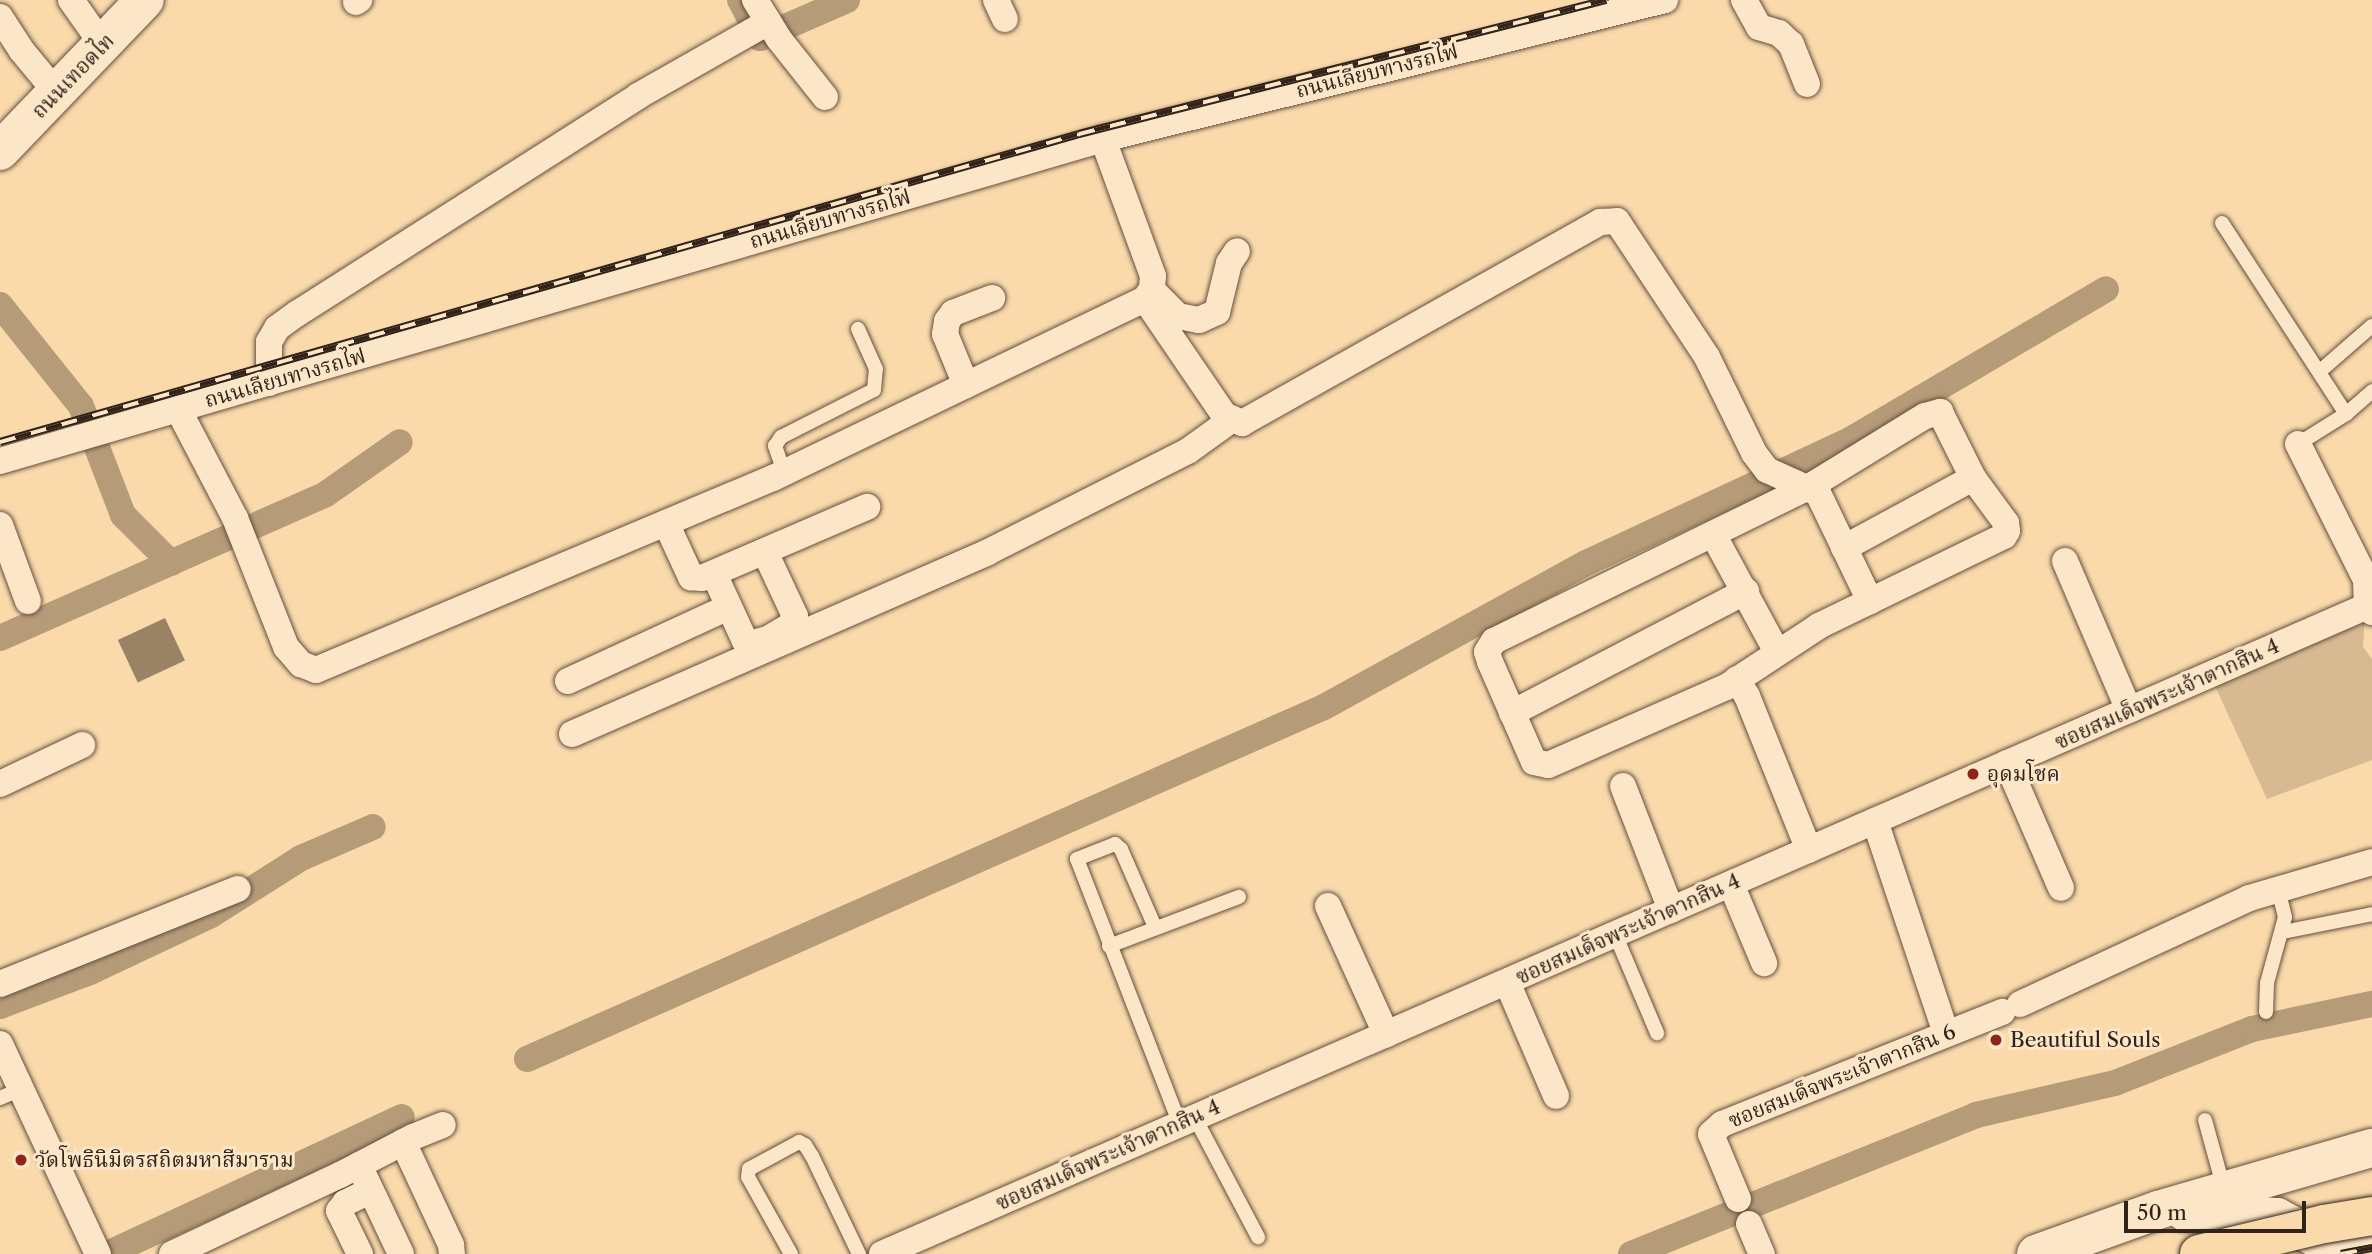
<!DOCTYPE html>
<html>
<head>
<meta charset="utf-8">
<style>
  body { margin:0 }
  #map { position:relative; width:2372px; height:1254px; overflow:hidden; background:#fad9ab; font-family:"Libre Caslon Text","Noto Serif Thai",serif }
  div>[style] { position:absolute }
  .green>* { inset:0; background:#d8ba92 }
  .canal>* { height:26px; margin:-13px; padding:0 13px; transform-origin:13px; border-radius:13px; background:#b69b79 }
  .building>* { inset:0; background:#9a8265; transform-origin:0 0 }
  .roads { filter:drop-shadow(0 0 2px #63503e) drop-shadow(0 0 2px #63503e) }
  .service>* { height:14px; margin:-7px; padding:0 7px; transform-origin:7px; border-radius:7px; background:#fce6c8 }
  .minor>* { height:26px; margin:-13px; padding:0 13px; transform-origin:13px; border-radius:13px; background:#fce6c8 }
  .secondary>* { height:38px; margin:-19px; padding:0 19px; transform-origin:19px; border-radius:19px; background:#fce6c8 }
  .rail>* { height:8px; margin-top:-4px; transform-origin:0; background:repeating-linear-gradient(90deg,#fce6c8 0 16px,#312319 0 32px); box-sizing:border-box; border-block:2px solid #312319 }
  .bridges { filter:drop-shadow(0 0 2px #312319) drop-shadow(0 0 2px #312319) }
  .primary-bridge>* { height:38px; margin:-19px; padding:0 19px; transform-origin:19px; border-radius:19px; background:#fad9ab }
  .dots>* { width:19px; height:19px; translate:-50% -50%; box-sizing:border-box; border:4px solid #fce6c8; border-radius:50% }
  span { translate:-50% -50%; white-space:nowrap; text-align:center; line-height:1.15; -webkit-text-stroke:6px #fce6c8; paint-order:stroke }
  .street-label { font-size:21px; color:#312319 }
  .poi-label { font-size:21px; color:#312319 }
  .left { translate:0 -50%; text-align:left }
  .scale { position:absolute; left:2124px; top:1201px; width:182px; height:32px; box-sizing:border-box; border:4px solid #312319; border-top:0; padding-left:9px; font-size:21px; line-height:24px; white-space:nowrap; color:#312319; -webkit-text-stroke:5px #fce6c8; paint-order:stroke }
</style>
</head>
<body>
<div id="map">
  <div class="green">
    <div style="clip-path:polygon(2365px 617px,2363px 647px,2372px 659px,2372px 760px,2267px 799px,2214px 684px)"></div>
  </div>
  <div class="canal">
    <div style="left:740px;top:0;width:43px;rotate:62.2deg"></div>
    <div style="left:760px;top:38px;width:95px;rotate:-23.6deg"></div>
    <div style="left:0;top:305px;width:129px;rotate:51.3deg"></div>
    <div style="left:81px;top:406px;width:117px;rotate:68.9deg"></div>
    <div style="left:123px;top:515px;width:68px;rotate:45deg"></div>
    <div style="left:0;top:638px;width:356px;rotate:-23.8deg"></div>
    <div style="left:326px;top:494px;width:90px;rotate:-35.1deg"></div>
    <div style="left:0;top:1006px;width:96px;rotate:-20.7deg"></div>
    <div style="left:90px;top:972px;width:134px;rotate:-25.2deg"></div>
    <div style="left:211px;top:915px;width:107px;rotate:-32.3deg"></div>
    <div style="left:301px;top:858px;width:78px;rotate:-23.3deg"></div>
    <div style="left:527px;top:1059px;width:871px;rotate:-23.83deg"></div>
    <div style="left:1324px;top:707px;width:299px;rotate:-28.8deg"></div>
    <div style="left:1586px;top:563px;width:291px;rotate:-25deg"></div>
    <div style="left:1850px;top:440px;width:297px;rotate:-30.5deg"></div>
    <div style="left:107px;top:1254px;width:325px;rotate:-24.9deg"></div>
    <div style="left:1631px;top:1254px;width:372px;rotate:-21.9deg"></div>
    <div style="left:1976px;top:1115px;width:143px;rotate:-13deg"></div>
    <div style="left:2115px;top:1083px;width:147px;rotate:-21.5deg"></div>
    <div style="left:2252px;top:1029px;width:123px;rotate:-11.8deg"></div>
  </div>
  <div class="building">
    <div style="left:165px;top:618px;width:47px;height:52px;rotate:65deg"></div>
  </div>
  <div class="roads">
    <div class="service">
      <div style="left:2222px;top:223px;width:228px;rotate:57deg"></div>
      <div style="left:2319px;top:372px;width:70px;rotate:-41deg"></div>
      <div style="left:2298px;top:444px;width:57px;rotate:-32deg"></div>
      <div style="left:2346px;top:414px;width:35px;rotate:-41deg"></div>
      <div style="left:784px;top:472px;width:28px;rotate:-109deg"></div>
      <div style="left:775px;top:446px;width:11px;rotate:-56deg"></div>
      <div style="left:781px;top:437px;width:104px;rotate:-26.8deg"></div>
      <div style="left:874px;top:390px;width:21px;rotate:-85deg"></div>
      <div style="left:876px;top:369px;width:44px;rotate:-114.2deg"></div>
      <div style="left:1155px;top:927px;width:85px;rotate:-113.6deg"></div>
      <div style="left:1121px;top:849px;width:8px;rotate:-140deg"></div>
      <div style="left:1115px;top:844px;width:41px;rotate:158.5deg"></div>
      <div style="left:1077px;top:859px;width:284px;rotate:68.8deg"></div>
      <div style="left:2283px;top:932px;width:91px;rotate:-11.4deg"></div>
      <div style="left:1615px;top:934px;width:108px;rotate:67deg"></div>
      <div style="left:1109px;top:946px;width:139px;rotate:-20.7deg"></div>
      <div style="left:2266px;top:1012px;width:29px;rotate:-88deg"></div>
      <div style="left:2267px;top:983px;width:68px;rotate:-74.7deg"></div>
      <div style="left:2285px;top:917px;width:29px;rotate:-104deg"></div>
      <div style="left:0;top:1098px;width:23px;rotate:-23deg"></div>
      <div style="left:1195px;top:1118px;width:135px;rotate:62.1deg"></div>
      <div style="left:2205px;top:1120px;width:72px;rotate:74.6deg"></div>
      <div style="left:2322px;top:1241px;width:17px;rotate:7deg"></div>
      <div style="left:2339px;top:1243px;width:34px;rotate:-10deg"></div>
      <div style="left:791px;top:1254px;width:88px;rotate:-119.2deg"></div>
      <div style="left:748px;top:1177px;width:8px;rotate:-83deg"></div>
      <div style="left:749px;top:1169px;width:57px;rotate:-28.4deg"></div>
      <div style="left:799px;top:1142px;width:7px;rotate:27deg"></div>
      <div style="left:805px;top:1145px;width:13px;rotate:58deg"></div>
      <div style="left:812px;top:1156px;width:109px;rotate:64.4deg"></div>
    </div>
    <div class="minor">
      <div style="left:71px;top:0;width:54px;rotate:54.8deg"></div>
      <div style="left:755px;top:0;width:46px;rotate:58.4deg"></div>
      <div style="left:779px;top:39px;width:74px;rotate:51.6deg"></div>
      <div style="left:996px;top:0;width:21px;rotate:65deg"></div>
      <div style="left:1744px;top:0;width:31px;rotate:61deg"></div>
      <div style="left:1759px;top:27px;width:21px;rotate:17deg"></div>
      <div style="left:1779px;top:33px;width:16px;rotate:43deg"></div>
      <div style="left:1791px;top:44px;width:43px;rotate:68.2deg"></div>
      <div style="left:356px;top:2px;width:4px;rotate:-34deg"></div>
      <div style="left:0;top:17px;width:40px;rotate:57.1deg"></div>
      <div style="left:22px;top:51px;width:53px;rotate:50.3deg"></div>
      <div style="left:1155px;top:293px;width:33px;rotate:45deg"></div>
      <div style="left:1178px;top:316px;width:21px;rotate:11deg"></div>
      <div style="left:1199px;top:320px;width:20px;rotate:-24deg"></div>
      <div style="left:1217px;top:312px;width:50px;rotate:-76.2deg"></div>
      <div style="left:1229px;top:263px;width:14px;rotate:-56deg"></div>
      <div style="left:1145px;top:299px;width:140px;rotate:55.7deg"></div>
      <div style="left:1224px;top:415px;width:20px;rotate:24deg"></div>
      <div style="left:1242px;top:423px;width:411px;rotate:-29.3deg"></div>
      <div style="left:1600px;top:222px;width:17px;rotate:-3deg"></div>
      <div style="left:1617px;top:221px;width:163px;rotate:56.5deg"></div>
      <div style="left:1707px;top:357px;width:107px;rotate:63.9deg"></div>
      <div style="left:1754px;top:453px;width:21px;rotate:53deg"></div>
      <div style="left:1767px;top:470px;width:56px;rotate:24.3deg"></div>
      <div style="left:1818px;top:493px;width:120px;rotate:64.3deg"></div>
      <div style="left:269px;top:383px;width:41px;rotate:-90deg"></div>
      <div style="left:269px;top:342px;width:16px;rotate:-60deg"></div>
      <div style="left:277px;top:328px;width:26px;rotate:-36deg"></div>
      <div style="left:298px;top:313px;width:403px;rotate:-32.5deg"></div>
      <div style="left:638px;top:96px;width:150px;rotate:-29.6deg"></div>
      <div style="left:966px;top:385px;width:55px;rotate:-112.4deg"></div>
      <div style="left:945px;top:334px;width:13px;rotate:-81deg"></div>
      <div style="left:947px;top:321px;width:10px;rotate:-53deg"></div>
      <div style="left:953px;top:313px;width:42px;rotate:-21deg"></div>
      <div style="left:178px;top:409px;width:123px;rotate:62.4deg"></div>
      <div style="left:235px;top:518px;width:139px;rotate:68.4deg"></div>
      <div style="left:286px;top:647px;width:23px;rotate:49deg"></div>
      <div style="left:301px;top:664px;width:16px;rotate:22deg"></div>
      <div style="left:316px;top:670px;width:496px;rotate:-22.8deg"></div>
      <div style="left:773px;top:478px;width:413px;rotate:-25.7deg"></div>
      <div style="left:1145px;top:299px;width:12px;rotate:-55deg"></div>
      <div style="left:1152px;top:289px;width:13px;rotate:-86deg"></div>
      <div style="left:1153px;top:276px;width:146px;rotate:-110.1deg"></div>
      <div style="left:1940px;top:412px;width:74px;rotate:63.4deg"></div>
      <div style="left:1973px;top:478px;width:56px;rotate:53.7deg"></div>
      <div style="left:2006px;top:523px;width:8px;rotate:83deg"></div>
      <div style="left:2007px;top:531px;width:6px;rotate:121deg"></div>
      <div style="left:2004px;top:536px;width:206px;rotate:154.1deg"></div>
      <div style="left:1819px;top:626px;width:111px;rotate:146.7deg"></div>
      <div style="left:1726px;top:687px;width:194px;rotate:156.3deg"></div>
      <div style="left:1548px;top:765px;width:14px;rotate:-168deg"></div>
      <div style="left:1534px;top:762px;width:109px;rotate:-113.7deg"></div>
      <div style="left:1490px;top:662px;width:10px;rotate:-107deg"></div>
      <div style="left:1487px;top:652px;width:13px;rotate:-58deg"></div>
      <div style="left:1494px;top:641px;width:351px;rotate:-26.1deg"></div>
      <div style="left:1809px;top:487px;width:136px;rotate:-31.5deg"></div>
      <div style="left:1925px;top:416px;width:16px;rotate:-15deg"></div>
      <div style="left:2298px;top:444px;width:152px;rotate:63.4deg"></div>
      <div style="left:2366px;top:580px;width:26px;rotate:88deg"></div>
      <div style="left:0;top:461px;width:1149px;rotate:-16.27deg"></div>
      <div style="left:1103px;top:139px;width:579px;rotate:-13.89deg"></div>
      <div style="left:666px;top:523px;width:60px;rotate:65.2deg"></div>
      <div style="left:691px;top:577px;width:11px;rotate:5deg"></div>
      <div style="left:702px;top:578px;width:180px;rotate:-23.3deg"></div>
      <div style="left:0;top:525px;width:81px;rotate:69.8deg"></div>
      <div style="left:1714px;top:536px;width:132px;rotate:61.5deg"></div>
      <div style="left:1844px;top:548px;width:147px;rotate:-28.5deg"></div>
      <div style="left:2065px;top:561px;width:162px;rotate:66.8deg"></div>
      <div style="left:714px;top:574px;width:74px;rotate:65.2deg"></div>
      <div style="left:745px;top:641px;width:7px;rotate:16deg"></div>
      <div style="left:752px;top:643px;width:16px;rotate:-14deg"></div>
      <div style="left:768px;top:639px;width:26px;rotate:-31deg"></div>
      <div style="left:790px;top:626px;width:11px;rotate:-63deg"></div>
      <div style="left:795px;top:616px;width:71px;rotate:-115.1deg"></div>
      <div style="left:1737px;top:679px;width:20px;rotate:60deg"></div>
      <div style="left:1747px;top:696px;width:166px;rotate:68.1deg"></div>
      <div style="left:568px;top:681px;width:177px;rotate:-24.7deg"></div>
      <div style="left:1512px;top:713px;width:264px;rotate:-27.5deg"></div>
      <div style="left:572px;top:734px;width:454px;rotate:-23.6deg"></div>
      <div style="left:988px;top:552px;width:224px;rotate:-26.8deg"></div>
      <div style="left:1188px;top:451px;width:53px;rotate:-35.8deg"></div>
      <div style="left:2007px;top:763px;width:136px;rotate:66.6deg"></div>
      <div style="left:0;top:784px;width:91px;rotate:-25.4deg"></div>
      <div style="left:1623px;top:786px;width:133px;rotate:68.8deg"></div>
      <div style="left:1875px;top:821px;width:224px;rotate:71.5deg"></div>
      <div style="left:1731px;top:884px;width:86px;rotate:67.3deg"></div>
      <div style="left:1328px;top:906px;width:141px;rotate:65.6deg"></div>
      <div style="left:1507px;top:982px;width:124px;rotate:66.7deg"></div>
      <div style="left:0;top:984px;width:256px;rotate:-21.8deg"></div>
      <div style="left:2020px;top:1004px;width:252px;rotate:-24.8deg"></div>
      <div style="left:2249px;top:898px;width:128px;rotate:-16.3deg"></div>
      <div style="left:0;top:1044px;width:232px;rotate:65deg"></div>
      <div style="left:403px;top:1142px;width:114px;rotate:65deg"></div>
      <div style="left:451px;top:1245px;width:9px;rotate:84deg"></div>
      <div style="left:359px;top:1165px;width:98px;rotate:64.7deg"></div>
      <div style="left:1738px;top:1199px;width:70px;rotate:-112.6deg"></div>
      <div style="left:1711px;top:1134px;width:15px;rotate:-42deg"></div>
      <div style="left:1722px;top:1124px;width:302px;rotate:-21.8deg"></div>
      <div style="left:1749px;top:1224px;width:33px;rotate:67deg"></div>
      <div style="left:172px;top:1254px;width:186px;rotate:-25.2deg"></div>
      <div style="left:340px;top:1175px;width:82px;rotate:-27.5deg"></div>
      <div style="left:413px;top:1137px;width:32px;rotate:-22deg"></div>
      <div style="left:360px;top:1254px;width:48px;rotate:-116deg"></div>
      <div style="left:339px;top:1211px;width:10px;rotate:-53deg"></div>
      <div style="left:345px;top:1203px;width:28px;rotate:-26deg"></div>
      <div style="left:882px;top:1254px;width:1620px;rotate:-23.57deg"></div>
      <div style="left:2367px;top:606px;width:8px;rotate:50deg"></div>
    </div>
    <div class="secondary">
      <div style="left:0;top:151px;width:209px;rotate:-46.2deg"></div>
      <div style="left:2185px;top:1212px;width:92px;rotate:3.1deg"></div>
      <div style="left:2277px;top:1217px;width:50px;rotate:28.6deg"></div>
      <div style="left:2321px;top:1241px;width:14px;rotate:73deg"></div>
      <div style="left:2036px;top:1254px;width:130px;rotate:-19.8deg"></div>
      <div style="left:2158px;top:1210px;width:223px;rotate:-16.2deg"></div>
    </div>
  </div>
  <div class="rail">
    <div style="left:0;top:442px;width:1122px;rotate:-15.93deg"></div>
    <div style="left:1079px;top:134px;width:544px;rotate:-14.27deg"></div>
    <div style="left:2341px;top:1254px;width:32px;rotate:-11deg"></div>
  </div>
  <div class="bridges">
    <div class="primary-bridge">
      <div style="left:2199px;top:1254px;width:129px;rotate:-13.5deg"></div>
      <div style="left:2324px;top:1224px;width:49px;rotate:-9.5deg"></div>
    </div>
  </div>
  <div class="dots">
    <div style="left:1973px;top:774px;background:#8f2418"></div>
    <div style="left:1996px;top:1040px;background:#8f2418"></div>
    <div style="left:21px;top:1160px;background:#8f2418"></div>
  </div>
  <div class="street-label">
    <span style="left:1377px;top:71px;rotate:-14deg">ถนนเลียบทางรถไฟ</span>
    <span style="left:73px;top:76px;rotate:-46deg">ถนนเทอดไท</span>
    <span style="left:830px;top:219px;rotate:-16deg">ถนนเลียบทางรถไฟ</span>
    <span style="left:285px;top:378px;rotate:-16deg">ถนนเลียบทางรถไฟ</span>
    <span style="left:2167px;top:694px;rotate:-24deg">ซอยสมเด็จพระเจ้าตากสิน 4</span>
    <span style="left:1628px;top:929px;rotate:-24deg">ซอยสมเด็จพระเจ้าตากสิน 4</span>
    <span style="left:1842px;top:1076px;rotate:-22deg">ซอยสมเด็จพระเจ้าตากสิน 6</span>
    <span style="left:1108px;top:1155px;rotate:-24deg">ซอยสมเด็จพระเจ้าตากสิน 4</span>
  </div>
  <div class="poi-label">
    <span class="left" style="left:1987px;top:774px">อุดมโชค</span>
    <span class="left" style="left:2010px;top:1040px">Beautiful Souls</span>
    <span class="left" style="left:35px;top:1160px">วัดโพธินิมิตรสถิตมหาสีมาราม</span>
  </div>
  <div class="scale">50 m</div>
</div>
</body>
</html>
